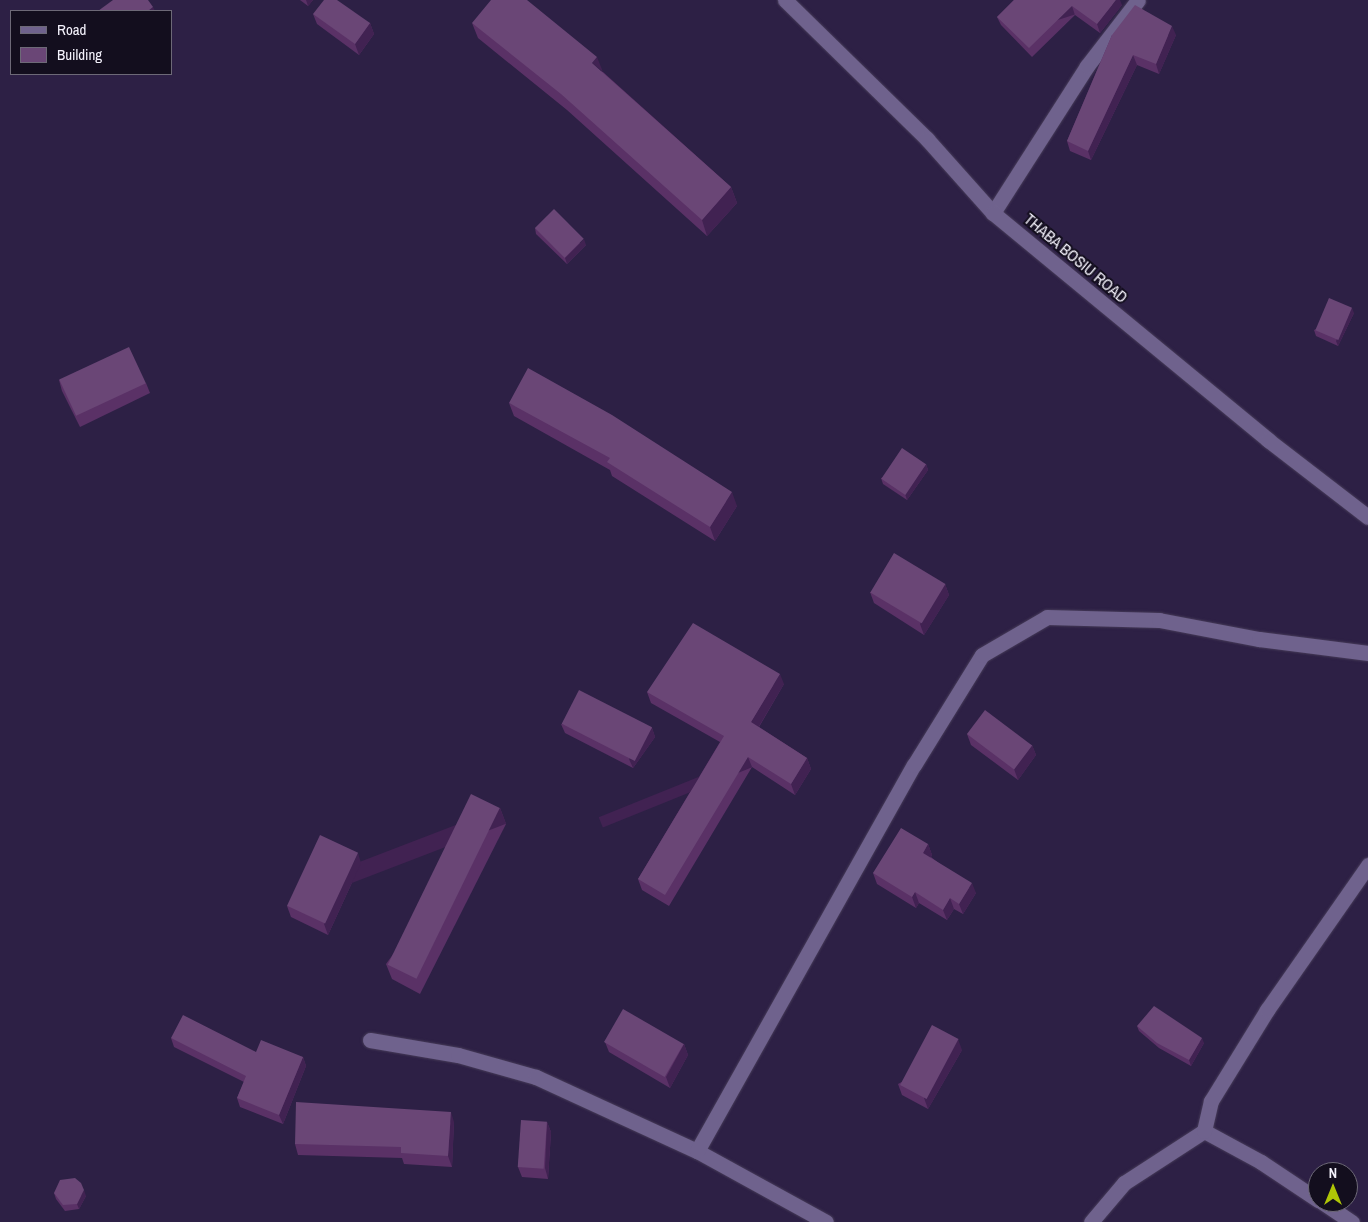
<!DOCTYPE html>
<html>
<head>
<meta charset="utf-8">
<style>
  body { margin:0 }
  #map { position:relative; width:1368px; height:1222px; overflow:hidden; background:#2d2045; font-family:"Archivo Narrow",sans-serif }
  div>[style] { position:absolute }
  .roads { filter:drop-shadow(0 0 1px #463b58) drop-shadow(0 0 1px #463b58) }
  .lane>* { height:15px; margin:-7.5px; padding:0 7.5px; transform-origin:7.5px; border-radius:7.5px; background:#6f628d }
  .street>* { height:15px; margin:-7.5px; padding:0 7.5px; transform-origin:7.5px; border-radius:7.5px; background:#6f628d }
  .secondary>* { height:15px; margin:-7.5px; padding:0 7.5px; transform-origin:7.5px; border-radius:7.5px; background:#6f628d }
  .wall>* { inset:0; background:#5a3166 }
  .shaded-wall>* { inset:0; background:#412252; transform-origin:0 0 }
  .building>* { inset:0; background:#6a4676; transform-origin:0 0 }
  span { translate:-50% -50%; white-space:nowrap; text-align:center; line-height:1.15; -webkit-text-stroke:4px #130e1e; paint-order:stroke }
  .street-label { font-size:16px; color:#f4f2fc }
  .legend { position:absolute; left:10px; top:10px; width:162px; height:65px; box-sizing:border-box; background:#130e1e; border:1px solid #6d6977; margin:0; padding:6px 9px; list-style:none; font-size:15px; color:#f4f2fc }
  .legend li { display:flex; align-items:center; gap:10px; height:25px }
  .legend b { width:25px; border:1px solid #6d6977 }
  .north { position:absolute; left:1308px; top:1162px; width:50px; height:50px; box-sizing:border-box; background:#130e1e; border:1px solid #6d6977; border-radius:50%; rotate:0deg; font-size:14px; font-weight:700; line-height:20px; text-align:center; color:#f4f2fc }
  .north::after { content:''; display:block; margin:auto; width:18px; height:22px; background:#afc506; clip-path:polygon(50% 0,100% 100%,50% 72%,0 100%) }
</style>
</head>
<body>
<div id="map">
  <div class="roads">
    <div class="lane">
      <div style="left:370px;top:1040px;width:89px;rotate:9.7deg"></div>
      <div style="left:458px;top:1055px;width:81px;rotate:15.8deg"></div>
      <div style="left:536px;top:1077px;width:177px;rotate:24.7deg"></div>
      <div style="left:697px;top:1151px;width:147px;rotate:28.8deg"></div>
      <div style="left:1204px;top:1131px;width:65px;rotate:28.5deg"></div>
      <div style="left:1261px;top:1162px;width:69px;rotate:33.7deg"></div>
      <div style="left:1322px;top:1202px;width:36px;rotate:34deg"></div>
      <div style="left:1091px;top:1222px;width:51px;rotate:-49.8deg"></div>
      <div style="left:1124px;top:1183px;width:95px;rotate:-33deg"></div>
      <div style="left:1204px;top:1131px;width:31px;rotate:-77deg"></div>
      <div style="left:1211px;top:1101px;width:107px;rotate:-58.4deg"></div>
      <div style="left:1267px;top:1010px;width:177px;rotate:-55.1deg"></div>
    </div>
    <div class="street">
      <div style="left:993px;top:213px;width:174px;rotate:-57.4deg"></div>
      <div style="left:1087px;top:66px;width:83px;rotate:-52.3deg"></div>
      <div style="left:697px;top:1151px;width:443px;rotate:-60.7deg"></div>
      <div style="left:914px;top:765px;width:129px;rotate:-58.3deg"></div>
      <div style="left:982px;top:655px;width:75px;rotate:-30.3deg"></div>
      <div style="left:1047px;top:617px;width:112px;rotate:1.5deg"></div>
      <div style="left:1159px;top:620px;width:102px;rotate:10.8deg"></div>
      <div style="left:1259px;top:639px;width:110px;rotate:7.3deg"></div>
    </div>
    <div class="secondary">
      <div style="left:785px;top:0;width:199px;rotate:44.4deg"></div>
      <div style="left:927px;top:139px;width:99px;rotate:48.3deg"></div>
      <div style="left:993px;top:213px;width:357px;rotate:39.5deg"></div>
      <div style="left:1268px;top:440px;width:126px;rotate:37.6deg"></div>
    </div>
  </div>
  <div class="wall">
    <div style="clip-path:polygon(300px 0,313px 0,308px 6px)"></div>
    <div style="clip-path:polygon(1014px 0,1122px 5px,1100px 33px,1075px 15px,1032px 57px,1001px 25px,997px 17px)"></div>
    <div style="clip-path:polygon(313px 14px,370px 23px,374px 34px,359px 55px,317px 24px)"></div>
    <div style="clip-path:polygon(472px 23px,603px 72px,731px 187px,737px 203px,707px 236px,567px 110px,478px 38px)"></div>
    <div style="clip-path:polygon(1112px 35px,1176px 35px,1159px 74px,1137px 65px,1091px 160px,1070px 151px,1067px 141px)"></div>
    <div style="clip-path:polygon(535px 228px,586px 245px,567px 264px,536px 234px)"></div>
    <div style="clip-path:polygon(1354px 313px,1338px 346px,1316px 336px,1314px 330px)"></div>
    <div style="clip-path:polygon(59px 380px,146px 383px,150px 393px,80px 427px,62px 391px)"></div>
    <div style="clip-path:polygon(509px 403px,737px 506px,715px 541px,612px 476px,610px 470px,514px 416px)"></div>
    <div style="clip-path:polygon(926px 464px,928px 470px,907px 500px,883px 484px,881px 478px)"></div>
    <div style="clip-path:polygon(945px 584px,949px 595px,924px 635px,874px 603px,870px 592px)"></div>
    <div style="clip-path:polygon(784px 684px,759px 727px,807px 758px,811px 769px,795px 795px,752px 767px,669px 906px,642px 890px,638px 879px,720px 742px,651px 703px,647px 692px)"></div>
    <div style="clip-path:polygon(561px 724px,652px 728px,655px 737px,633px 768px,565px 733px)"></div>
    <div style="clip-path:polygon(967px 734px,1032px 745px,1036px 755px,1018px 780px,971px 745px)"></div>
    <div style="clip-path:polygon(500px 808px,506px 824px,420px 994px,392px 979px,386px 964px)"></div>
    <div style="clip-path:polygon(928px 844px,932px 855px,931px 857px,976px 893px,963px 914px,954px 909px,947px 920px,919px 903px,916px 908px,877px 884px,873px 873px)"></div>
    <div style="clip-path:polygon(361px 863px,328px 935px,291px 917px,287px 906px)"></div>
    <div style="clip-path:polygon(1137px 1026px,1204px 1043px,1191px 1066px,1159px 1048px,1139px 1031px)"></div>
    <div style="clip-path:polygon(171px 1038px,256px 1052px,303px 1057px,306px 1066px,283px 1124px,240px 1107px,237px 1098px,244px 1082px,174px 1047px)"></div>
    <div style="clip-path:polygon(605px 1042px,684px 1044px,688px 1055px,670px 1088px,609px 1052px)"></div>
    <div style="clip-path:polygon(962px 1050px,928px 1109px,902px 1095px,898px 1084px)"></div>
    <div style="clip-path:polygon(454px 1122px,452px 1167px,404px 1164px,402px 1158px,298px 1155px,295px 1144px)"></div>
    <div style="clip-path:polygon(547px 1122px,551px 1132px,548px 1179px,522px 1177px,518px 1167px)"></div>
    <div style="clip-path:polygon(54px 1193px,86px 1196px,79px 1209px,65px 1211px,56px 1199px)"></div>
  </div>
  <div class="shaded-wall">
    <div style="clip-path:polygon(306px 0,313px 0,308px 6px)"></div>
    <div style="clip-path:polygon(1116px 0,1120px 0,1122px 5px,1100px 33px,1097px 24px)"></div>
    <div style="left:1072px;top:6px;width:9px;height:60px;rotate:72deg"></div>
    <div style="clip-path:polygon(153px 7px,155px 11px,148px 11px)"></div>
    <div style="clip-path:polygon(370px 23px,374px 34px,359px 55px,355px 44px)"></div>
    <div style="clip-path:polygon(1172px 26px,1176px 35px,1159px 74px,1156px 64px)"></div>
    <div style="clip-path:polygon(1133px 55px,1137px 65px,1091px 160px,1088px 151px)"></div>
    <div style="clip-path:polygon(597px 57px,603px 72px,592px 63px)"></div>
    <div style="clip-path:polygon(731px 187px,737px 203px,707px 236px,702px 220px)"></div>
    <div style="clip-path:polygon(584px 239px,586px 245px,567px 264px,565px 258px)"></div>
    <div style="clip-path:polygon(1352px 308px,1354px 313px,1338px 346px,1336px 341px)"></div>
    <div style="clip-path:polygon(926px 464px,928px 470px,907px 500px,905px 494px)"></div>
    <div style="clip-path:polygon(732px 492px,737px 506px,715px 541px,710px 527px)"></div>
    <div style="clip-path:polygon(945px 584px,949px 595px,924px 635px,920px 624px)"></div>
    <div style="clip-path:polygon(780px 674px,784px 684px,755px 733px,751px 722px)"></div>
    <div style="clip-path:polygon(652px 728px,655px 737px,633px 768px,629px 759px)"></div>
    <div style="clip-path:polygon(1032px 745px,1036px 755px,1018px 780px,1014px 769px)"></div>
    <div style="left:748px;top:757px;width:11px;height:161px;rotate:68deg"></div>
    <div style="clip-path:polygon(807px 758px,811px 769px,795px 795px,791px 784px)"></div>
    <div style="left:500px;top:808px;width:17px;height:191px;rotate:69deg"></div>
    <div style="clip-path:polygon(928px 844px,932px 855px,927px 863px,923px 853px)"></div>
    <div style="clip-path:polygon(358px 853px,361px 863px,328px 935px,324px 924px)"></div>
    <div style="clip-path:polygon(972px 883px,976px 893px,963px 914px,959px 904px)"></div>
    <div style="clip-path:polygon(915px 892px,919px 903px,916px 908px,912px 897px)"></div>
    <div style="clip-path:polygon(950px 898px,954px 909px,947px 920px,943px 910px)"></div>
    <div style="clip-path:polygon(1202px 1038px,1204px 1043px,1191px 1066px,1189px 1060px)"></div>
    <div style="clip-path:polygon(958px 1039px,962px 1050px,928px 1109px,924px 1098px)"></div>
    <div style="clip-path:polygon(684px 1044px,688px 1055px,670px 1088px,666px 1077px)"></div>
    <div style="clip-path:polygon(303px 1057px,306px 1066px,283px 1124px,279px 1115px)"></div>
    <div style="clip-path:polygon(451px 1112px,454px 1122px,452px 1167px,448px 1156px)"></div>
    <div style="clip-path:polygon(547px 1122px,551px 1132px,548px 1179px,545px 1168px)"></div>
    <div style="clip-path:polygon(84px 1190px,86px 1196px,79px 1209px,77px 1204px)"></div>
  </div>
  <div class="building">
    <div style="clip-path:polygon(113px 0,148px 0,153px 7px,148px 11px,98px 11px)"></div>
    <div style="clip-path:polygon(324px 0,337px 0,370px 23px,355px 44px,313px 14px)"></div>
    <div style="clip-path:polygon(491px 0,527px 0,597px 57px,592px 63px,731px 187px,702px 220px,561px 94px,472px 23px)"></div>
    <div style="clip-path:polygon(1014px 0,1116px 0,1097px 24px,1072px 6px,1029px 48px,997px 17px)"></div>
    <div style="clip-path:polygon(1135px 5px,1172px 26px,1156px 64px,1133px 55px,1088px 151px,1067px 141px,1112px 35px)"></div>
    <div style="left:554px;top:209px;width:42px;height:27px;rotate:45deg"></div>
    <div style="left:1329px;top:298px;width:25px;height:35px;rotate:23deg"></div>
    <div style="left:129px;top:347px;width:40px;height:77px;rotate:65deg"></div>
    <div style="clip-path:polygon(528px 368px,612px 415px,732px 492px,710px 527px,607px 462px,610px 458px,509px 403px)"></div>
    <div style="left:902px;top:448px;width:29px;height:37px;rotate:34deg"></div>
    <div style="left:894px;top:553px;width:60px;height:46px;rotate:31deg"></div>
    <div style="clip-path:polygon(693px 623px,780px 674px,751px 722px,807px 758px,791px 784px,748px 757px,665px 895px,638px 879px,724px 736px,647px 692px)"></div>
    <div style="left:579px;top:690px;width:82px;height:38px;rotate:27deg"></div>
    <div style="left:985px;top:710px;width:59px;height:30px;rotate:37deg"></div>
    <div style="left:471px;top:794px;width:32px;height:190px;rotate:26deg"></div>
    <div style="clip-path:polygon(901px 828px,928px 844px,923px 853px,972px 883px,959px 904px,950px 898px,943px 910px,915px 892px,912px 897px,873px 873px)"></div>
    <div style="left:320px;top:835px;width:42px;height:78px;rotate:25deg"></div>
    <div style="clip-path:polygon(1154px 1006px,1202px 1038px,1189px 1060px,1157px 1043px,1137px 1026px)"></div>
    <div style="left:623px;top:1009px;width:70px;height:38px;rotate:30deg"></div>
    <div style="clip-path:polygon(183px 1015px,256px 1052px,261px 1040px,303px 1057px,279px 1115px,237px 1098px,246px 1076px,171px 1038px)"></div>
    <div style="left:932px;top:1025px;width:30px;height:68px;rotate:28deg"></div>
    <div style="clip-path:polygon(296px 1102px,451px 1112px,448px 1156px,401px 1153px,401px 1147px,295px 1144px)"></div>
    <div style="left:521px;top:1120px;width:26px;height:47px;rotate:4deg"></div>
    <div style="clip-path:polygon(75px 1178px,81px 1183px,84px 1190px,77px 1204px,63px 1205px,54px 1193px,60px 1180px)"></div>
  </div>
  <div class="street-label">
    <span style="left:1076px;top:258px;rotate:40deg">THABA BOSIU ROAD</span>
  </div>
  <ul class="legend">
  <li><b style="height:6px;background:#6f628d"></b>Road</li>
  <li><b style="height:14px;background:#6a4676"></b>Building</li>
  </ul>
  <div class="north">N</div>
</div>
</body>
</html>
